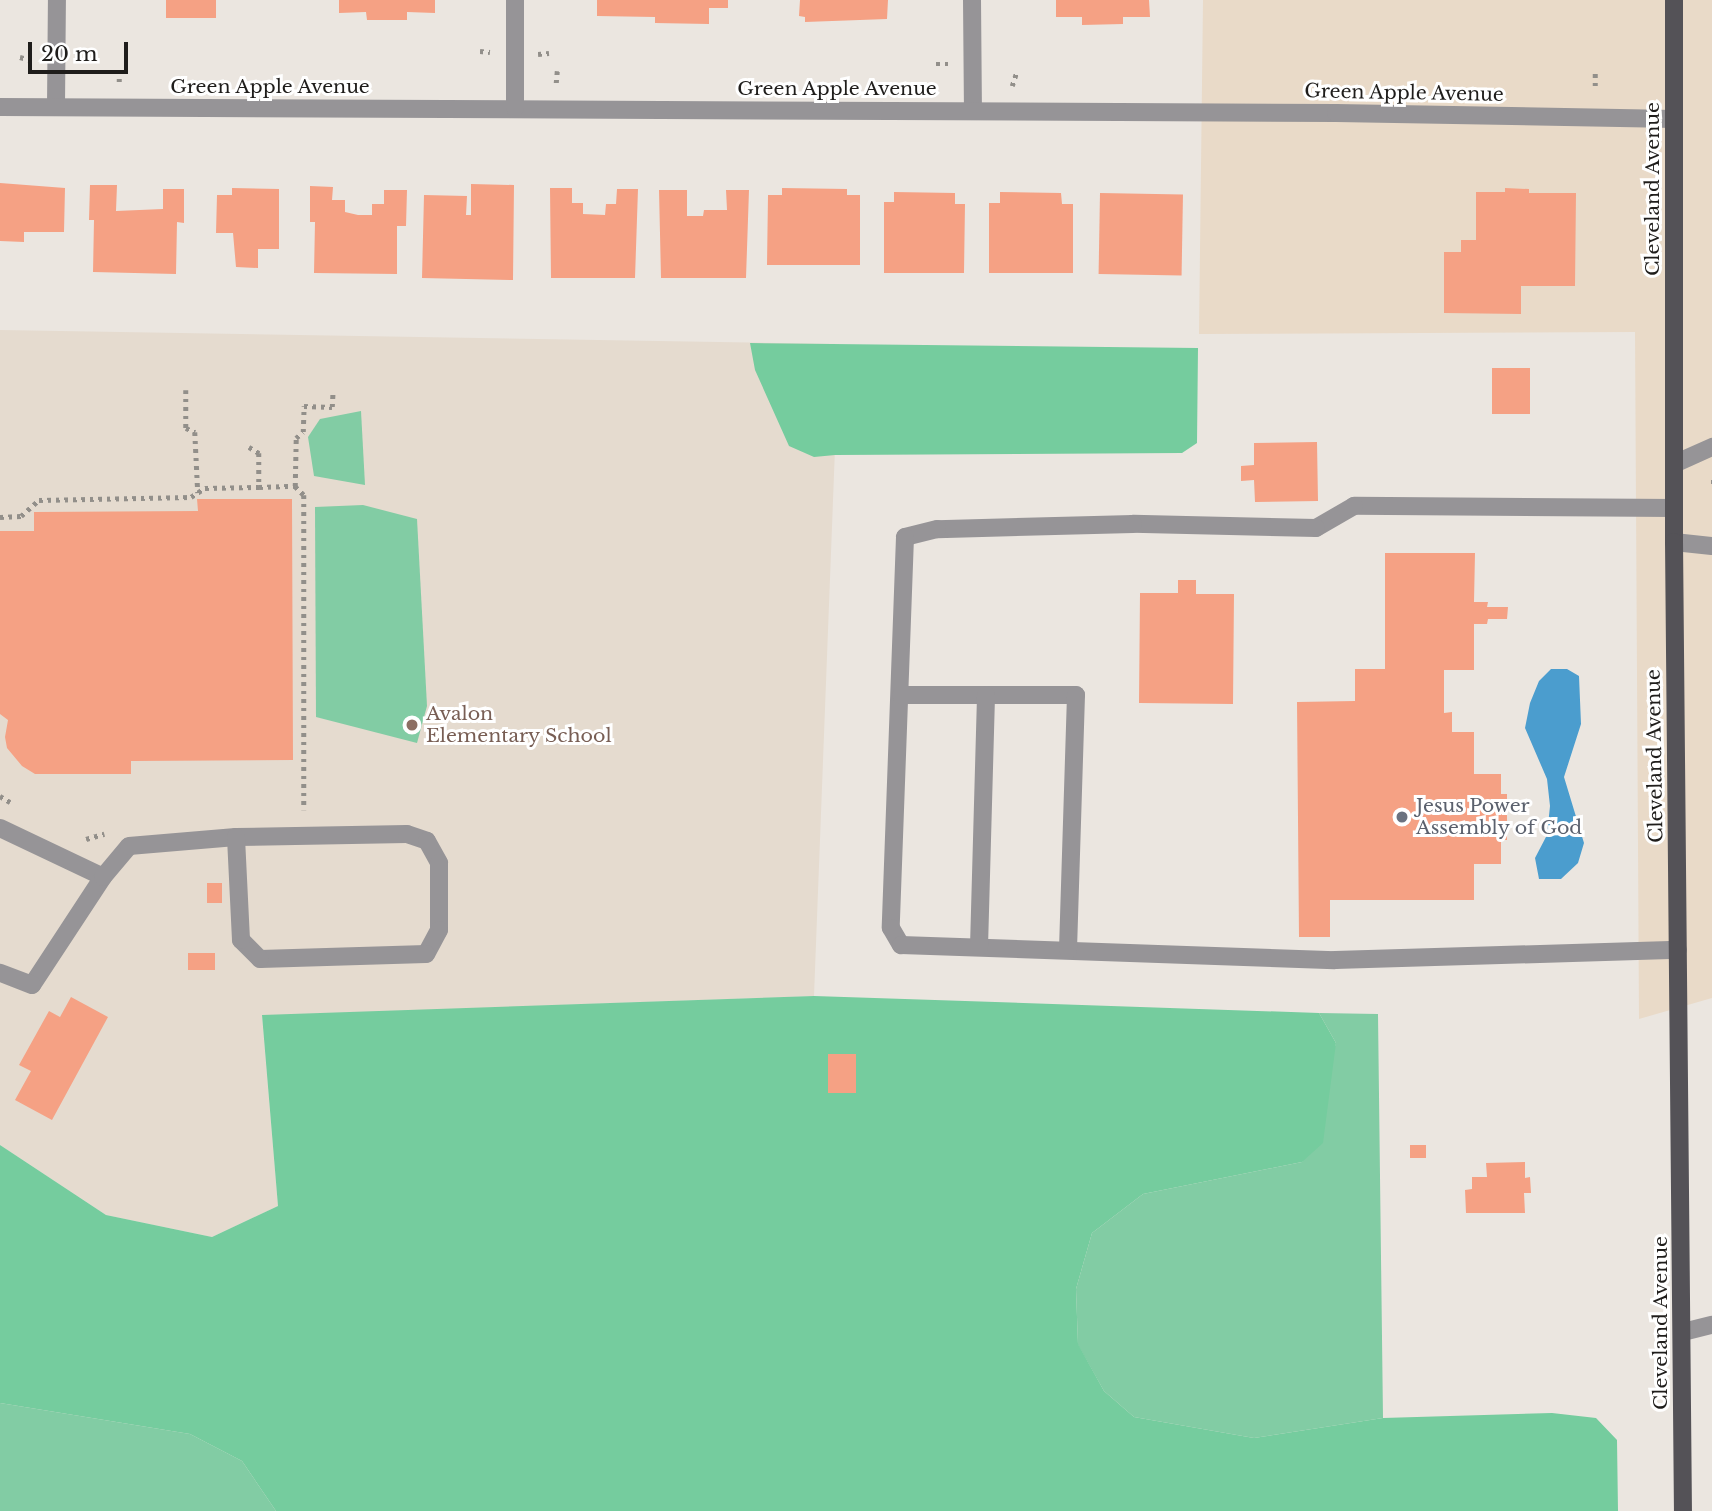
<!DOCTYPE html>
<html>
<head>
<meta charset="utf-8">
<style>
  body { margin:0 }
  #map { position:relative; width:1712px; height:1511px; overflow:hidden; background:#ebe6e0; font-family:"Libre Baskerville",serif }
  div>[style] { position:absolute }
  .commercial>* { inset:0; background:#e9dac8 }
  .built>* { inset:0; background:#e5dbcf }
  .green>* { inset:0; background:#82cca4 }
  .forest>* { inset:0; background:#75cc9e }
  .water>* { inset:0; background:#4b9dce }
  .building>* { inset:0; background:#f5a184; transform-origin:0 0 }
  .path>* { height:4.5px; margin-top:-2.25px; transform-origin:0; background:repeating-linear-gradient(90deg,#928f8a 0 3.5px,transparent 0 8.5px) }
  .service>* { height:18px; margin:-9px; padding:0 9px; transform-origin:9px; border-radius:9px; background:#969497 }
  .minor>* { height:18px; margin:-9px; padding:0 9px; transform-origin:9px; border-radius:9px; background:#969497 }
  .primary>* { height:18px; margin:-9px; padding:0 9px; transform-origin:9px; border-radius:9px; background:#545257 }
  .dots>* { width:19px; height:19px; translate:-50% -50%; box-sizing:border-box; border:4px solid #fff; border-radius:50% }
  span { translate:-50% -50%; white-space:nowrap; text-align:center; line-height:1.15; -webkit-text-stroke:6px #fff; paint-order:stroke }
  .street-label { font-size:19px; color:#1f1d1b }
  .education-label { font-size:19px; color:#785e54 }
  .left { translate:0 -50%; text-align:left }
  .worship-label { font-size:19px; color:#5b616d }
  .scale { position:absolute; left:28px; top:42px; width:100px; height:32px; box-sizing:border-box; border:4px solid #1f1d1b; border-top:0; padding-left:9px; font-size:21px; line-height:24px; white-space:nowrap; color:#1f1d1b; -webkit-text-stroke:5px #fff; paint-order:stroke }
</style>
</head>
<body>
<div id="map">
  <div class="commercial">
    <div style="clip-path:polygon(1203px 0,1712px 0,1712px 998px,1639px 1019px,1635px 332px,1199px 334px)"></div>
  </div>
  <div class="built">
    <div style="clip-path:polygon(0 330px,839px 344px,814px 996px,262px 1016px,278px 1206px,212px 1237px,106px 1215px,0 1145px)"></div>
  </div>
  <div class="green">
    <div style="clip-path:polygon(361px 411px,365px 485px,314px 476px,308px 437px,320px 419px)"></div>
    <div style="clip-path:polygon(363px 505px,417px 519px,427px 706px,417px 743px,316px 717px,315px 507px)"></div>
    <div style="clip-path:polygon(1319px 1013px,1378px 1014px,1383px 1418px,1254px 1438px,1134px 1417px,1104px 1391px,1078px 1345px,1076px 1289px,1092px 1233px,1143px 1194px,1302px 1162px,1336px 1043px)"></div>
    <div style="clip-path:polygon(0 1403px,190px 1434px,242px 1461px,276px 1511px,0 1511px)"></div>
  </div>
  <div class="forest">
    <div style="clip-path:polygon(750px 343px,1198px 348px,1197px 443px,1182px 453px,835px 455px,814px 457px,789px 446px,755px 370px)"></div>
    <div style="clip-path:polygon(814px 996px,1319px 1013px,1336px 1043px,1323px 1143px,1302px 1162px,1143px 1194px,1092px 1233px,1076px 1289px,1078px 1344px,1104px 1391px,1134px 1417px,1254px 1438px,1383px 1418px,1552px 1413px,1596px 1418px,1617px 1440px,1618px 1511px,276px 1511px,242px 1461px,190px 1434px,0 1403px,0 1145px,106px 1215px,212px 1237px,278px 1206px,262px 1015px)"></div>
  </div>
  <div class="water">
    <div style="clip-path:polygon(1551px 669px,1567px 669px,1579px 676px,1581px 724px,1564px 777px,1584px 843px,1578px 863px,1561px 879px,1539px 879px,1535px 858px,1547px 835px,1550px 806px,1547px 779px,1525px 728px,1530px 703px,1539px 681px)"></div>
  </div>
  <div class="building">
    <div style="left:166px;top:0;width:50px;height:18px"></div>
    <div style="clip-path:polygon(339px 0,435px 0,435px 13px,407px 12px,407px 20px,367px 20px,366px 12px,339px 13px)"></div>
    <div style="clip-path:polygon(597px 0,728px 0,728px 8px,709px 8px,709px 24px,655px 23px,655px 17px,597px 16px)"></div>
    <div style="clip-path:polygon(800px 0,888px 0,887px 19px,805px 22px,805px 17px,799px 16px)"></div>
    <div style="clip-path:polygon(1056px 0,1149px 0,1150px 17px,1123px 17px,1123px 24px,1082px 25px,1082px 17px,1056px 17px)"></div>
    <div style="clip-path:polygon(0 183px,65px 188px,64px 232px,24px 232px,24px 242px,0 241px)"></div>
    <div style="clip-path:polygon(471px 184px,514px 185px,513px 280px,422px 278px,424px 195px,467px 196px,466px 215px,471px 215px)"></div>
    <div style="clip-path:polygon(90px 185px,117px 185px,116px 211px,163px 209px,163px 189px,184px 189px,184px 223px,177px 222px,176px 274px,93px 272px,94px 220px,89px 220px)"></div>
    <div style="clip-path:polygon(310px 186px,333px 187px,332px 200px,345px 200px,345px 212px,358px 215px,372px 215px,372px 204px,384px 204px,384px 190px,407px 190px,406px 226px,397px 226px,397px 274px,314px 273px,315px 222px,310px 222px)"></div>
    <div style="clip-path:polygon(232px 188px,279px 189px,279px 249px,258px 249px,258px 268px,236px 267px,233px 233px,216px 233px,217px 195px,232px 195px)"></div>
    <div style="clip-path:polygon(550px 188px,572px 188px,572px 203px,583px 203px,583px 214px,605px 215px,606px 204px,616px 204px,617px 189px,638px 189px,635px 278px,551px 278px)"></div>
    <div style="clip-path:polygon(782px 188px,847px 189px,847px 195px,860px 195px,860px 265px,767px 265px,768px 195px,782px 195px)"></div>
    <div style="clip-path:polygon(1505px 188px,1529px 189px,1529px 193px,1576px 193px,1575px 286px,1521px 286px,1521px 314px,1444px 313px,1444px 252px,1461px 252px,1461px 240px,1476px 240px,1476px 192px,1505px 192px)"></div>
    <div style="clip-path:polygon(659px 190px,687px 190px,687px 216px,703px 216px,704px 210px,727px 210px,726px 190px,749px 190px,746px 278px,661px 278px)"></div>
    <div style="clip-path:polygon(894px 192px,955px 193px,955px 204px,965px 204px,964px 273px,884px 273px,884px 202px,894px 202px)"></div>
    <div style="clip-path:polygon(1000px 192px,1061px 193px,1062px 204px,1073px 204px,1073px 273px,989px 273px,989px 203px,1000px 203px)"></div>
    <div style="left:1100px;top:193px;width:83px;height:81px;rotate:1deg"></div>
    <div style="left:1492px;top:368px;width:38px;height:46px"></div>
    <div style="clip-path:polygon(1317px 442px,1318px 501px,1255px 502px,1254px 480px,1241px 481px,1241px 466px,1254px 465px,1254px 443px)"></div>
    <div style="clip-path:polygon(197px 499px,292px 499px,293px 760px,131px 761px,131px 774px,35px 774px,22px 766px,7px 748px,5px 737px,8px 720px,0 714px,0 531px,34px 531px,34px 512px,198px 511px)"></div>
    <div style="clip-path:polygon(1385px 553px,1475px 553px,1474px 602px,1488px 602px,1487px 607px,1508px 607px,1507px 619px,1488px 619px,1487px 624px,1474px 624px,1474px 670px,1444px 670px,1444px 713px,1452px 712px,1452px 732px,1474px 732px,1474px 774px,1501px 774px,1501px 794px,1507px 794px,1507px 840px,1501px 840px,1501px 864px,1474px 864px,1474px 900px,1330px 900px,1330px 937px,1299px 937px,1297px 702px,1355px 701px,1355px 669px,1385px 669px)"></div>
    <div style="clip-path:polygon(1178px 580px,1196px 580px,1196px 594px,1234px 594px,1233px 704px,1139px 703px,1140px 593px,1178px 593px)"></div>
    <div style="left:207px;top:883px;width:15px;height:20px"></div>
    <div style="left:215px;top:953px;width:17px;height:27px;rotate:90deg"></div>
    <div style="clip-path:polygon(71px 997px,108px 1017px,52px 1120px,15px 1100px,31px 1071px,19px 1065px,49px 1011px,60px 1017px)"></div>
    <div style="left:828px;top:1054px;width:28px;height:39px"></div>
    <div style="left:1410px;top:1145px;width:16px;height:13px"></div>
    <div style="clip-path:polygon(1525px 1162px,1525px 1178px,1530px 1177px,1531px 1193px,1524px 1193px,1525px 1213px,1466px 1213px,1465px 1190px,1472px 1189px,1472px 1177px,1487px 1177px,1486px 1163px)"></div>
  </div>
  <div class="path">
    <div style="left:480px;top:51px;width:10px;rotate:6deg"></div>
    <div style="left:538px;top:54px;width:11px;rotate:-5deg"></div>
    <div style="left:20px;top:57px;width:11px;rotate:15deg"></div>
    <div style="left:936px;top:64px;width:12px"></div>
    <div style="left:119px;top:82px;width:13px;rotate:-90deg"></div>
    <div style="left:556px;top:83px;width:12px;rotate:-85deg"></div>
    <div style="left:1012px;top:86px;width:13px;rotate:-72deg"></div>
    <div style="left:1595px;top:86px;width:13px;rotate:-90deg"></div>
    <div style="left:186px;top:390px;width:38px;rotate:90deg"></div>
    <div style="left:186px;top:428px;width:10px;rotate:24deg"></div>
    <div style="left:195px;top:432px;width:61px;rotate:87.2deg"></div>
    <div style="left:249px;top:447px;width:12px;rotate:31deg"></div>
    <div style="left:259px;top:453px;width:34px;rotate:90deg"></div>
    <div style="left:1711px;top:482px;width:1px"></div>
    <div style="left:295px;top:486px;width:48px;rotate:-88.8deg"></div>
    <div style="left:296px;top:438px;width:9px;rotate:-41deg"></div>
    <div style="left:303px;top:432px;width:26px;rotate:-88deg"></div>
    <div style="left:304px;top:406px;width:28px;rotate:2deg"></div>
    <div style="left:332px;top:407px;width:17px;rotate:-87deg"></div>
    <div style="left:0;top:517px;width:21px;rotate:-3deg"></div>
    <div style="left:21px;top:516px;width:24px;rotate:-42deg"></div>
    <div style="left:39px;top:500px;width:152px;rotate:-1.1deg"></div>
    <div style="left:191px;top:497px;width:17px;rotate:-33deg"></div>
    <div style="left:205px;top:488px;width:54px;rotate:-1.1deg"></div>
    <div style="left:259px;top:487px;width:36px;rotate:-2deg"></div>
    <div style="left:295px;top:486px;width:13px;rotate:45deg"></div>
    <div style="left:304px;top:495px;width:315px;rotate:90deg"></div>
    <div style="left:0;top:796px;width:12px;rotate:31deg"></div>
    <div style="left:86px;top:839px;width:19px;rotate:-16deg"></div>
  </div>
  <div class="service">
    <div style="left:1674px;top:508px;width:320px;rotate:-179.6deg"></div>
    <div style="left:1354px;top:506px;width:44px;rotate:149.9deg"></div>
    <div style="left:1316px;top:528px;width:183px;rotate:-178.7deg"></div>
    <div style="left:1133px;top:524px;width:196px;rotate:178.5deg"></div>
    <div style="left:937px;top:529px;width:33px;rotate:166deg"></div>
    <div style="left:905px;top:537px;width:391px;rotate:92.1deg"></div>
    <div style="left:891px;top:928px;width:20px;rotate:60deg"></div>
    <div style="left:901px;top:945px;width:434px;rotate:2deg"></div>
    <div style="left:1335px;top:960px;width:343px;rotate:-1.7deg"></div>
    <div style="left:1674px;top:542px;width:38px;rotate:6deg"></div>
    <div style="left:901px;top:695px;width:175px"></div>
    <div style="left:1076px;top:695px;width:255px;rotate:91.8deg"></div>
    <div style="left:0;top:828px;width:114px;rotate:25.4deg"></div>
    <div style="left:103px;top:877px;width:129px;rotate:123.3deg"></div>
    <div style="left:32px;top:985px;width:34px;rotate:-159deg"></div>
    <div style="left:103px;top:877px;width:40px;rotate:-50deg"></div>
    <div style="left:129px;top:846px;width:107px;rotate:-4.8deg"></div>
    <div style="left:236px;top:837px;width:171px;rotate:-1deg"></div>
    <div style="left:407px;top:834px;width:21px;rotate:19deg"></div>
    <div style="left:427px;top:841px;width:25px;rotate:61deg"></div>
    <div style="left:439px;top:863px;width:67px;rotate:90deg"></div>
    <div style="left:439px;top:930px;width:27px;rotate:118deg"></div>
    <div style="left:426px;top:954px;width:166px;rotate:178.3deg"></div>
    <div style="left:260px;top:959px;width:27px;rotate:-135deg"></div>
    <div style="left:241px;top:940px;width:103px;rotate:-92.8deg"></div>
    <div style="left:979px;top:947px;width:252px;rotate:-88.4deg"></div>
  </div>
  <div class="minor">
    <div style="left:972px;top:0;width:111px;rotate:89.5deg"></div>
    <div style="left:56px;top:106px;width:106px;rotate:-89.5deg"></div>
    <div style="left:0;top:107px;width:1336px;rotate:0.26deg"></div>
    <div style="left:1336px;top:113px;width:338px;rotate:1deg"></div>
    <div style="left:515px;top:108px;width:108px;rotate:-90deg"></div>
    <div style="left:1674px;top:464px;width:42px;rotate:-24.1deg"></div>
    <div style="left:1683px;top:1332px;width:30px;rotate:-14deg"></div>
  </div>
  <div class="primary">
    <div style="left:1674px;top:0;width:542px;rotate:90deg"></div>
    <div style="left:1674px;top:542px;width:969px;rotate:89.47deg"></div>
  </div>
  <div class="dots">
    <div style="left:412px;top:725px;background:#8d6e63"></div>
    <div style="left:1402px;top:817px;background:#6b7280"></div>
  </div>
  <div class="street-label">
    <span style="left:270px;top:87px">Green Apple Avenue</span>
    <span style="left:837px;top:89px">Green Apple Avenue</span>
    <span style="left:1404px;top:93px;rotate:1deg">Green Apple Avenue</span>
    <span style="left:1653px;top:189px;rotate:-90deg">Cleveland Avenue</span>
    <span style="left:1655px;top:756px;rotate:-91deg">Cleveland Avenue</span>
    <span style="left:1661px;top:1323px;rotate:-90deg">Cleveland Avenue</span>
  </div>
  <div class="education-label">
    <span class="left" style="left:426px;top:725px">Avalon<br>Elementary School</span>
  </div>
  <div class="worship-label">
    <span class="left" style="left:1416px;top:817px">Jesus Power<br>Assembly of God</span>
  </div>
  <div class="scale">20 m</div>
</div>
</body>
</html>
